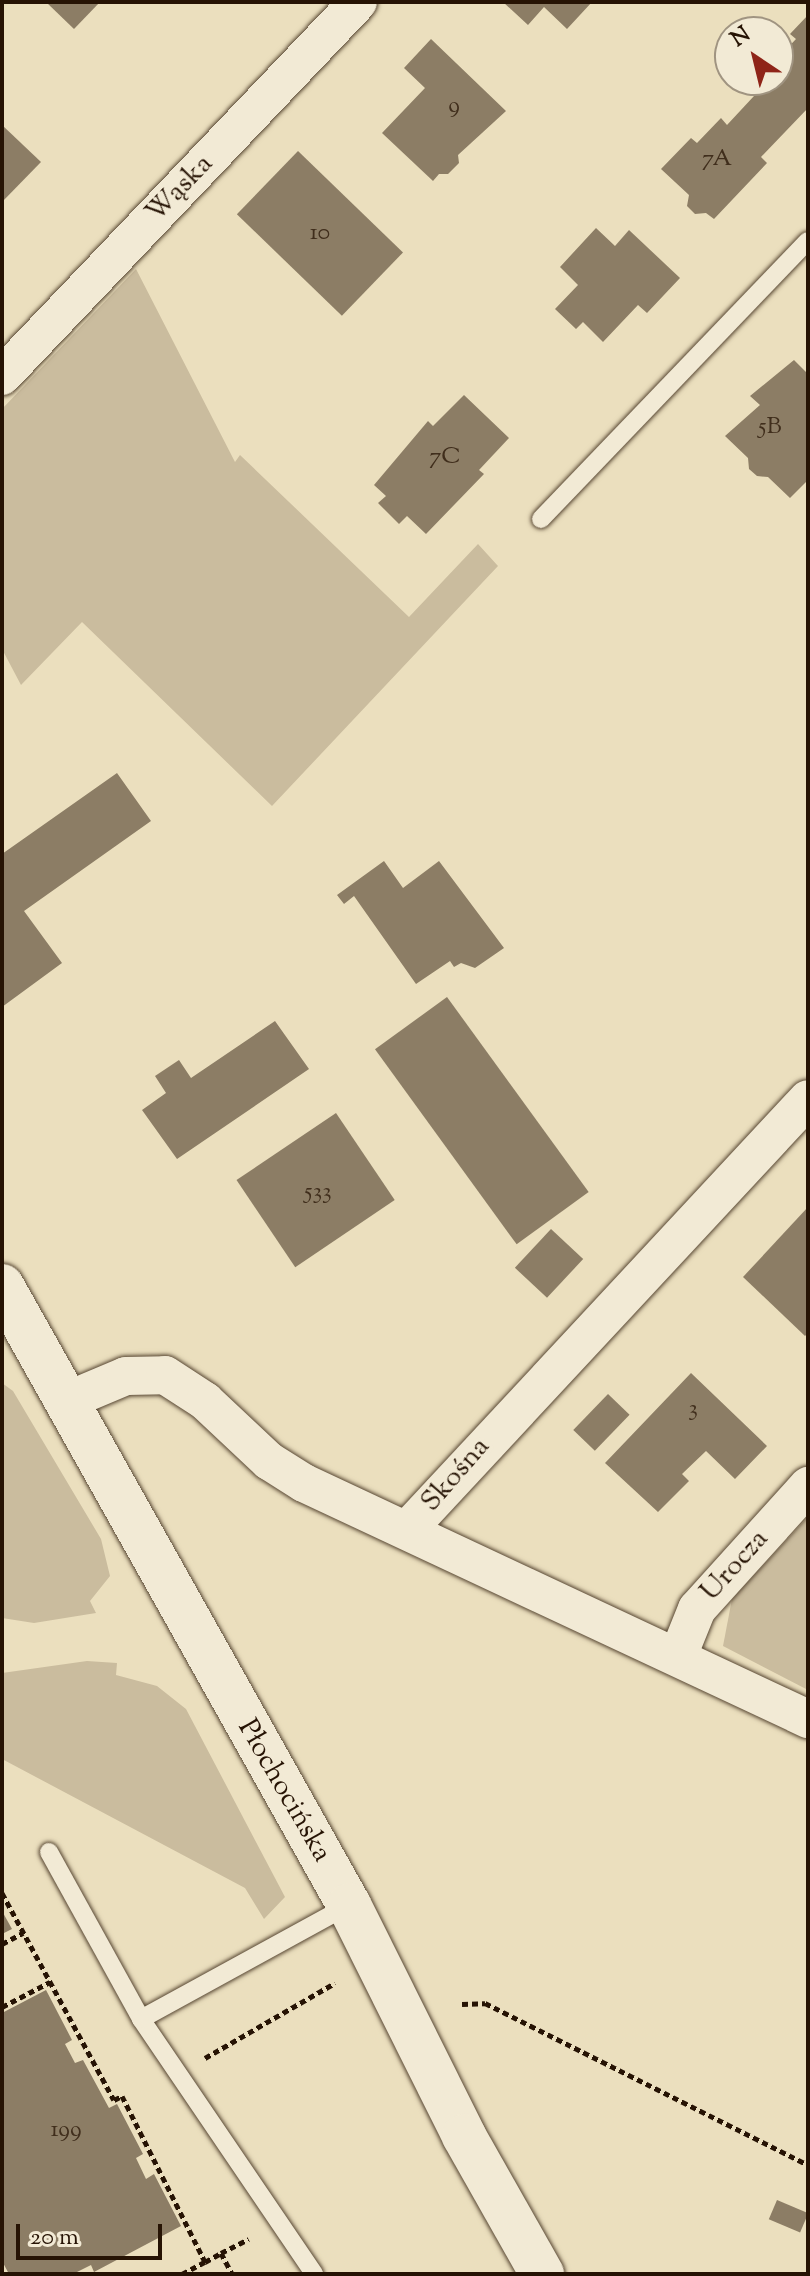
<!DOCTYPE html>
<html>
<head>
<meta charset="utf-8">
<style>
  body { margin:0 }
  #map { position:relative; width:810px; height:2276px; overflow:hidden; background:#ebdfbe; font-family:"Sorts Mill Goudy",serif }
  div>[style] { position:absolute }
  .green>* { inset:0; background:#cabc9e }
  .building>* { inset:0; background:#8c7d65; transform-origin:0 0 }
  .path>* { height:5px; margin-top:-2.5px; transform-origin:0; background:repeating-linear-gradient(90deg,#261304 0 6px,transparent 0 10px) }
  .roads { filter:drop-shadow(0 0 2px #574632) drop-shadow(0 0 2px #574632) }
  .service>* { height:18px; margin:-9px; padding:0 9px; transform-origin:9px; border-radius:9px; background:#f2ead5 }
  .minor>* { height:38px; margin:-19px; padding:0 19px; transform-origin:19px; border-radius:19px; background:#f2ead5 }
  .secondary>* { height:44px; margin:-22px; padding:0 22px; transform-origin:22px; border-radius:22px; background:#f2ead5 }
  span { translate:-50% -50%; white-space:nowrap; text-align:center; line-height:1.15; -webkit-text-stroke:7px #f2ead5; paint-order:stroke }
  .number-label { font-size:24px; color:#402e1c }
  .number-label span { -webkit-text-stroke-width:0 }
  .street-label { font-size:28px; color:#261304 }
  .frame { position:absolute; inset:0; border:4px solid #261304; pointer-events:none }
  .north { position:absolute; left:714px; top:16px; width:80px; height:80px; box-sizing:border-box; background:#f2ead5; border:2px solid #a09481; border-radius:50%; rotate:325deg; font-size:22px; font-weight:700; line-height:32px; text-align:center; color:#261304 }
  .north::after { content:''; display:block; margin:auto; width:28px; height:36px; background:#8f2418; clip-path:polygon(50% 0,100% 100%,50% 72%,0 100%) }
  .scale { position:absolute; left:16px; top:2224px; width:146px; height:36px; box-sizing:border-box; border:4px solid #261304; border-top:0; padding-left:10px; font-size:24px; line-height:28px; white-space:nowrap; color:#261304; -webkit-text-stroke:6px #f2ead5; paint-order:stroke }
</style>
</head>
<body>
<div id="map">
  <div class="green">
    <div style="clip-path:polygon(136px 269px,235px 462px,240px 455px,409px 617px,478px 544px,498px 566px,272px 806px,82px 622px,21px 685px,2px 649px,2px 409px)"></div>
    <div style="clip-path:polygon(2px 1383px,13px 1391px,101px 1539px,110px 1576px,90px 1601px,96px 1613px,34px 1623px,2px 1618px)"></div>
    <div style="clip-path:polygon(808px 1517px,808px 1690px,723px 1646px,732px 1599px)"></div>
    <div style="clip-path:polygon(87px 1661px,117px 1663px,116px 1675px,157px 1686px,186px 1709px,285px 1897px,264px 1919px,245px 1888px,2px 1759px,2px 1673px)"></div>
  </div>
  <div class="building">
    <div style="clip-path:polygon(46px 2px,100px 2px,74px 29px)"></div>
    <div style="clip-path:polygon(503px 2px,592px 2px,567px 29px,544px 7px,528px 25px)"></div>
    <div style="clip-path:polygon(808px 15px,808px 108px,761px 157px,767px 163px,714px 219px,706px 213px,695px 214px,687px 206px,689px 195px,661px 169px,691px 138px,697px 143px,721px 118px,727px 125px,769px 80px,778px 80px,778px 58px,796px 39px,790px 34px)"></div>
    <div style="clip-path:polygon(431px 39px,506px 111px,458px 155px,459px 163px,448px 174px,439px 174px,433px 181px,382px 133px,425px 88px,404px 68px)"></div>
    <div style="clip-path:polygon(2px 125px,41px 162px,2px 202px)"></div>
    <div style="left:298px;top:151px;width:146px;height:88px;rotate:44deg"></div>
    <div style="clip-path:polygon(596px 228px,615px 246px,629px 230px,680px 278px,647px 313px,638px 305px,603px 342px,583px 322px,576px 329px,555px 309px,578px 285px,560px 267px)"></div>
    <div style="clip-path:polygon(794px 360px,808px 374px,808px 480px,790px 498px,768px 477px,757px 476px,749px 469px,748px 458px,725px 436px,760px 405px,750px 396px)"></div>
    <div style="clip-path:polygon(464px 395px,509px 438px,479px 470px,484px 474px,426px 534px,407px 516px,399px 524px,378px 503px,386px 496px,374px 485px,428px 421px,433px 426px)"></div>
    <div style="clip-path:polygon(117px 773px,151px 821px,24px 911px,62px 963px,2px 1007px,2px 854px)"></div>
    <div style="clip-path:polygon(384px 861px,403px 888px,439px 861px,504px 948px,475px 968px,461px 963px,454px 967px,450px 961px,416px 984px,354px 896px,344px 904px,337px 895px)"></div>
    <div style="left:447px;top:997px;width:241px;height:89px;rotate:54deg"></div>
    <div style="clip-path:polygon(275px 1021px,309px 1069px,177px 1159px,142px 1110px,166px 1093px,155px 1076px,179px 1060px,191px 1078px)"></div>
    <div style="left:336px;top:1113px;width:105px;height:120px;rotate:56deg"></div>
    <div style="clip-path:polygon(808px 1207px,808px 1333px,805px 1336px,743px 1277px)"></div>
    <div style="left:551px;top:1229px;width:44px;height:53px;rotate:43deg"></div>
    <div style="clip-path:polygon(691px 1373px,767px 1446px,735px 1479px,706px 1451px,682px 1474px,689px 1481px,658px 1512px,605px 1463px)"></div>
    <div style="left:608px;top:1394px;width:30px;height:50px;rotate:44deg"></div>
    <div style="clip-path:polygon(2px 1911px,12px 1929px,2px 1934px)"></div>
    <div style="clip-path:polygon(46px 1990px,72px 2040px,65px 2044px,75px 2063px,83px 2060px,109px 2108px,117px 2104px,143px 2154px,136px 2158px,146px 2179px,154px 2174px,181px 2226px,94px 2272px,91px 2265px,73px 2274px,9px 2274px,2px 2261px,2px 2013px)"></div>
    <div style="left:777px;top:2200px;width:34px;height:21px;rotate:23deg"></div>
  </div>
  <div class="path">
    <div style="left:2px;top:1893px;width:235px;rotate:61.6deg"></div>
    <div style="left:114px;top:2100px;width:9px;rotate:-27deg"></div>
    <div style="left:122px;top:2096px;width:186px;rotate:63.4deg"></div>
    <div style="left:205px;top:2262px;width:18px;rotate:-29deg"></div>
    <div style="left:221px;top:2253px;width:24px;rotate:62deg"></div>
    <div style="left:2px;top:1944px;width:24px;rotate:-28deg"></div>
    <div style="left:462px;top:2004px;width:23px;rotate:-2deg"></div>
    <div style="left:485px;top:2003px;width:361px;rotate:26.6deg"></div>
    <div style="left:2px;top:2007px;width:54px;rotate:-27.5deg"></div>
    <div style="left:205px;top:2058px;width:150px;rotate:-30deg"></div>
    <div style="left:221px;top:2253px;width:31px;rotate:-27deg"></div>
    <div style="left:182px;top:2274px;width:26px;rotate:-28deg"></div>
  </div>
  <div class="roads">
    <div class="service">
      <div style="left:541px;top:519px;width:385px;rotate:-46.2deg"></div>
      <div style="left:49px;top:1852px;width:191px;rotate:61.1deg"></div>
      <div style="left:141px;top:2019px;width:308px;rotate:55.8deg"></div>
      <div style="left:141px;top:2019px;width:237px;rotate:-28.7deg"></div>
    </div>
    <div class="minor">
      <div style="left:2px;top:376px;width:516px;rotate:-46.41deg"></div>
      <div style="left:64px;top:1402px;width:67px;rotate:-22.8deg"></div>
      <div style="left:126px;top:1376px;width:39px;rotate:-1deg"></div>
      <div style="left:165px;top:1375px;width:48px;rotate:33deg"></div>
      <div style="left:205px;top:1401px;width:88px;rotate:43.2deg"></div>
      <div style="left:269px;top:1461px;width:41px;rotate:32.2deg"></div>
      <div style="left:304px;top:1483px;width:557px;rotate:25.09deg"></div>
      <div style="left:408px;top:1529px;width:587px;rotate:-47.07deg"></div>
      <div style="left:678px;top:1656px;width:51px;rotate:-68deg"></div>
      <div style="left:697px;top:1609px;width:166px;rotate:-47.9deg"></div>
    </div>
    <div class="secondary">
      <div style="left:2px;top:1286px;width:710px;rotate:60.73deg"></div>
      <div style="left:349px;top:1905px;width:258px;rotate:63.5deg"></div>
      <div style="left:464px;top:2136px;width:159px;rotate:60.5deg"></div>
    </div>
  </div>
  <div class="number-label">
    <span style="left:454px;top:107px">9</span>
    <span style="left:717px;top:160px">7A</span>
    <span style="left:320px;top:234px">10</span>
    <span style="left:770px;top:428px">5B</span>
    <span style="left:445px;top:458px">7C</span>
    <span style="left:318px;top:1193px">533</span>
    <span style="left:693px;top:1410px">3</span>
    <span style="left:66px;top:2131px">199</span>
  </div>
  <div class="street-label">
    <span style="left:180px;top:189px;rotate:-46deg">Wąska</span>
    <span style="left:456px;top:1475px;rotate:-49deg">Skośna</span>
    <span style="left:735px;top:1566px;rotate:-48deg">Urocza</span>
    <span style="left:284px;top:1791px;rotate:60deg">Płochocińska</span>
  </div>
  <div class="frame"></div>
  <div class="north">N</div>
  <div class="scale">20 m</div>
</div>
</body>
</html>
